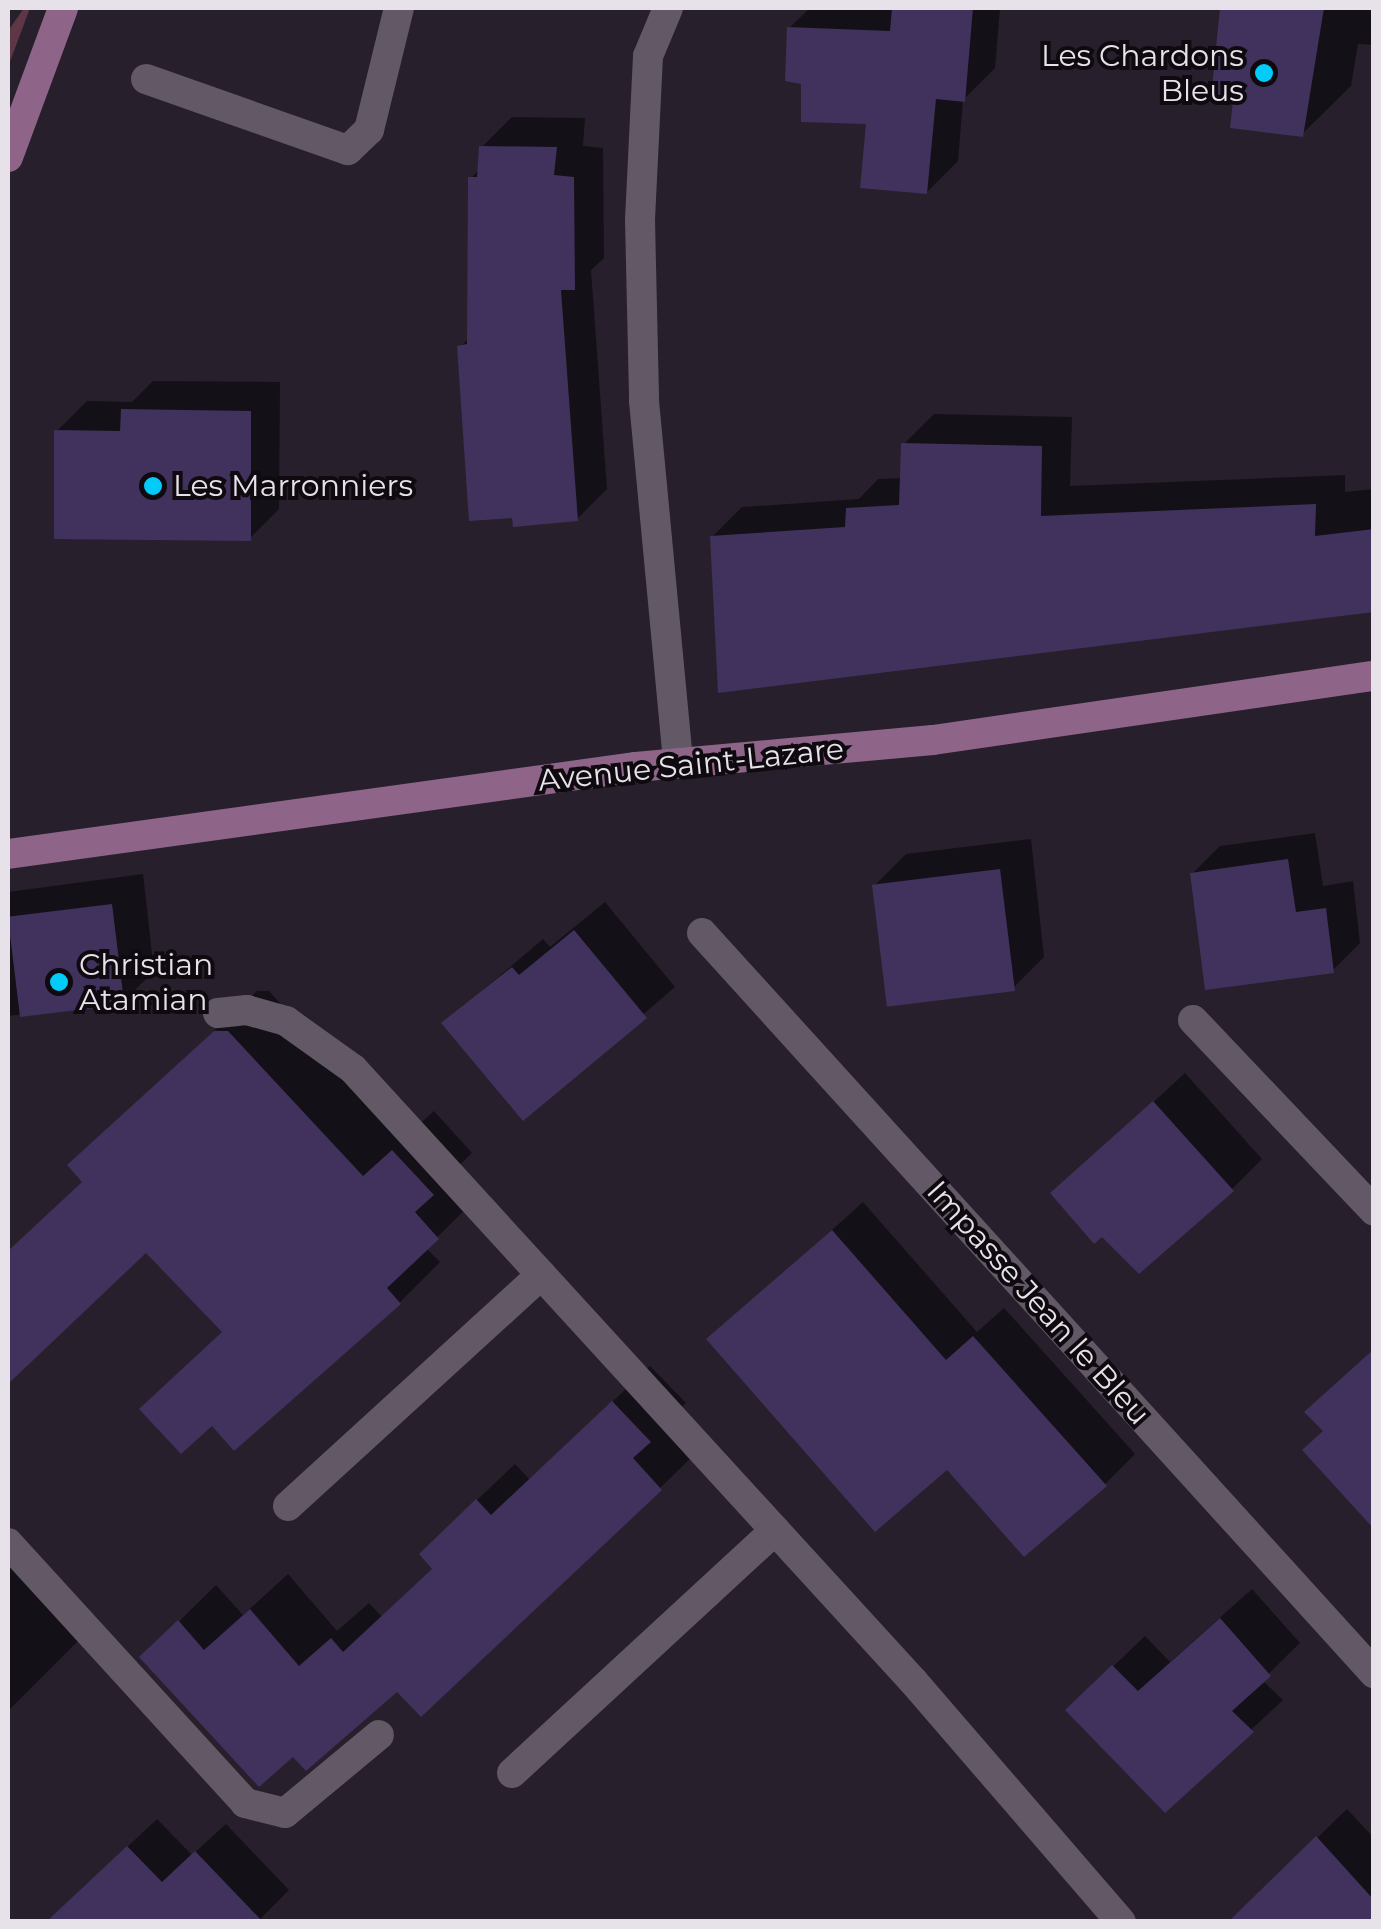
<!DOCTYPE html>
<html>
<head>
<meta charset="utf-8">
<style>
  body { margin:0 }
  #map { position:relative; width:1381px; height:1929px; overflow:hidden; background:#271f2b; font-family:Montserrat,sans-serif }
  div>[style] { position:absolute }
  .green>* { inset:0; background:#5e3746 }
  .shadow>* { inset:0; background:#0007 }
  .building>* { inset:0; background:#40325c; transform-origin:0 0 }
  .lane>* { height:30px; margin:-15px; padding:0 15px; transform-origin:15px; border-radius:15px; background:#625866 }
  .street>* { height:30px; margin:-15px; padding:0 15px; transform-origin:15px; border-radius:15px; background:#625866 }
  .secondary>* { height:30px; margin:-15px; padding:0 15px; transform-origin:15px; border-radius:15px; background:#8e6589 }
  .dots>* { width:28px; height:28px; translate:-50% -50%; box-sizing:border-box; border:5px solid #0e0a0f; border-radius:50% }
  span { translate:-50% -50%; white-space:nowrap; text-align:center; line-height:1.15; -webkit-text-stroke:8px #0e0a0f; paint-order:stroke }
  .poi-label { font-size:30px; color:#e7e1e9 }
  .right { translate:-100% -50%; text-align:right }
  .left { translate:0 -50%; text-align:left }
  .street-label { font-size:30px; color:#e7e1e9 }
  .frame { position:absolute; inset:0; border:10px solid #e7e1e9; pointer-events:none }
</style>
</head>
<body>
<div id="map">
  <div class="green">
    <div style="clip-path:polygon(24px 8px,30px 8px,8px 67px,8px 31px)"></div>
  </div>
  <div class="shadow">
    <div style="clip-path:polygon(810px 8px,1000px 8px,995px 68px,963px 100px,958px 161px,927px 192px,868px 122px,803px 82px,789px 28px)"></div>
    <div style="clip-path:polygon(1223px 8px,1374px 8px,1374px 45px,1358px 44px,1351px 86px,1302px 134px,1236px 99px,1214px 95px)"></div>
    <div style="clip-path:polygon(512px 117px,585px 118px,583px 146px,603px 148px,604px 258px,591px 270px,607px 489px,577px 519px,460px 347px,470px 337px,471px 178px,480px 169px,482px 147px)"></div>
    <div style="clip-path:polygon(153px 381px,280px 382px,279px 509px,250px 538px,57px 431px,87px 401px,132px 402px)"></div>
    <div style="clip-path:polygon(934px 414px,1072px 417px,1070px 486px,1345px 475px,1345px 492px,1374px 489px,1374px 609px,712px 537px,742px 507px,859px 499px,878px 479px,903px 478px,904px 444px)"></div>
    <div style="clip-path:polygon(1315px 833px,1323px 886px,1353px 881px,1360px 943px,1332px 971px,1192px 874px,1220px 846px)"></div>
    <div style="clip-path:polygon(1031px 839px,1044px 957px,1013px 988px,875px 885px,906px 854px)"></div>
    <div style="clip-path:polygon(143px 874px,154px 971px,123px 1002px,8px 1016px,8px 892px)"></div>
    <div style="clip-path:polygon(605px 902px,675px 987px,524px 1117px,444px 1023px,543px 939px,550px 947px)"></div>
    <div style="clip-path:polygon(257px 991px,269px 991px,404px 1138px,434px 1111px,472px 1153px,454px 1170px,478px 1197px,426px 1248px,440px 1262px,399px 1303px,212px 1423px,142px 1409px,224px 1331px,146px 1250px,8px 1380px,8px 1300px,27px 1282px,8px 1254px,85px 1180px,71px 1165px)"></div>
    <div style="clip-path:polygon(1185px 1073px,1262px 1159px,1232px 1189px,1102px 1234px,1054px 1193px)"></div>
    <div style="clip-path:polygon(863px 1202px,977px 1332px,1004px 1308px,1135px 1454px,1105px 1484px,947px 1467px,710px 1340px)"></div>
    <div style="clip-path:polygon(650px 1366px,686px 1403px,668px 1420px,697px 1452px,660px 1488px,398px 1688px,293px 1753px,142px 1658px,216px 1585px,243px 1615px,288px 1574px,337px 1631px,369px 1603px,382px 1617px,434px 1568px,459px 1517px,515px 1464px,530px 1480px)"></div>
    <div style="clip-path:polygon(8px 1542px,91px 1628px,8px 1711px)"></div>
    <div style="clip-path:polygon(1252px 1589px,1300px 1643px,1262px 1680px,1283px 1700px,1165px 1810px,1099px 1680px,1145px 1636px,1170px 1662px)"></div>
    <div style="clip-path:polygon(1347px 1809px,1374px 1838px,1374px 1920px,1243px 1910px)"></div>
    <div style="clip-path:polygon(157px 1819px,192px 1855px,226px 1824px,289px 1890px,257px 1922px,59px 1911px)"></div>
  </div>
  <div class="building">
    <div style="clip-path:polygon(892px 8px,973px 8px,965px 102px,936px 99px,927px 194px,860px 188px,866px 124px,801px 122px,801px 84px,785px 81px,787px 27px,890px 31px)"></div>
    <div style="clip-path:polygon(1220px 8px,1324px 8px,1303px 137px,1230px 128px,1233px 101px,1211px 98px)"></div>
    <div style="clip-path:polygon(479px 146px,557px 147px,554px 175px,574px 177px,575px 290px,561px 290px,578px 521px,513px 527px,512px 518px,469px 521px,457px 346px,467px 344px,468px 177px,477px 177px)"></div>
    <div style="clip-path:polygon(121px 409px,251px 411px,251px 541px,54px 539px,54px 430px,120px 431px)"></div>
    <div style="clip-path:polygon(901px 443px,1042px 446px,1041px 516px,1316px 504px,1315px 536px,1374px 529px,1374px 612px,718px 693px,710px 536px,845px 527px,846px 508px,899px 505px)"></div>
    <div style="clip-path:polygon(1288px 859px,1296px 912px,1326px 908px,1334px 973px,1205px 990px,1190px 873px)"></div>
    <div style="left:1000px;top:869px;width:123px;height:129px;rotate:83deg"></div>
    <div style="left:112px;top:904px;width:101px;height:105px;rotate:83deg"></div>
    <div style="clip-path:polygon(574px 930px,647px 1018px,523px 1121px,441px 1023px,512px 967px,519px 975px)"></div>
    <div style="clip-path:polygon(214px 1031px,228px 1031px,363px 1176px,392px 1150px,434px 1195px,415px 1212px,439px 1239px,387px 1288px,401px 1304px,234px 1451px,212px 1426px,181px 1454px,139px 1409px,222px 1332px,146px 1253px,8px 1384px,8px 1251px,82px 1182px,67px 1165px)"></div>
    <div style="clip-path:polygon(1153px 1101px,1234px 1191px,1139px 1274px,1102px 1237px,1094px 1244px,1050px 1193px)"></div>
    <div style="clip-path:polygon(832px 1230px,946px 1360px,973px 1336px,1107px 1486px,1024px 1557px,947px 1470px,875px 1532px,706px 1339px)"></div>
    <div style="clip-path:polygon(1374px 1349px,1374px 1529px,1302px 1450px,1323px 1431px,1304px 1412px)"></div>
    <div style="clip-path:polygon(612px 1401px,651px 1442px,633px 1458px,662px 1490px,421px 1717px,397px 1692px,306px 1771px,293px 1757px,259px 1787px,139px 1657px,178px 1620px,204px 1650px,250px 1609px,299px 1666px,331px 1638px,343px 1652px,432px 1569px,419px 1554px,476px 1499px,491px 1515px)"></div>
    <div style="clip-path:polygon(1220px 1618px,1271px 1676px,1232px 1711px,1254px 1732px,1165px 1813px,1065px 1710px,1112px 1665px,1138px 1691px)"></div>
    <div style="clip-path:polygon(1316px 1836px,1374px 1900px,1374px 1922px,1228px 1922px)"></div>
    <div style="clip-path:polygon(127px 1846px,162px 1882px,195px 1851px,263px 1922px,46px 1922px)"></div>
  </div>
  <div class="lane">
    <div style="left:668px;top:8px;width:52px;rotate:112.6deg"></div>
    <div style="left:648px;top:56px;width:164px;rotate:92.8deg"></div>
    <div style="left:640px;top:220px;width:181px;rotate:88.7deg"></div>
    <div style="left:644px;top:401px;width:364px;rotate:84.6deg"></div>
    <div style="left:146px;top:79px;width:214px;rotate:19.4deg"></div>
    <div style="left:348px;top:150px;width:29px;rotate:-44deg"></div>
    <div style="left:369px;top:130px;width:126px;rotate:-76.2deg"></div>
    <div style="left:218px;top:1013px;width:29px;rotate:-6deg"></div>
    <div style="left:247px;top:1010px;width:41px;rotate:15.8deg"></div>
    <div style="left:286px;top:1021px;width:82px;rotate:35.6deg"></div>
    <div style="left:353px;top:1069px;width:830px;rotate:47.54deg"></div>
    <div style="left:913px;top:1681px;width:318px;rotate:49.2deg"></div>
    <div style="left:1193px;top:1020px;width:263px;rotate:46.5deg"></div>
    <div style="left:288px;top:1506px;width:343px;rotate:-42.4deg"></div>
    <div style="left:8px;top:1543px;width:352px;rotate:47.6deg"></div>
    <div style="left:245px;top:1803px;width:41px;rotate:14deg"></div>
    <div style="left:285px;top:1813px;width:122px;rotate:-39.7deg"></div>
    <div style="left:512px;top:1773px;width:358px;rotate:-42.7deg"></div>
  </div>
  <div class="street">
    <div style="left:702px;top:933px;width:1000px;rotate:47.76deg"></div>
  </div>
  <div class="secondary">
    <div style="left:8px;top:157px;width:159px;rotate:-69.7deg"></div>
    <div style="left:8px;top:854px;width:634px;rotate:-7.89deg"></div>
    <div style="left:636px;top:767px;width:298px;rotate:-5.2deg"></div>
    <div style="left:933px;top:740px;width:446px;rotate:-8.3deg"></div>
  </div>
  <div class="dots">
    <div style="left:1264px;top:73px;background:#03cbf9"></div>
    <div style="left:153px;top:486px;background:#03cbf9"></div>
    <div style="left:59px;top:982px;background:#03cbf9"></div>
  </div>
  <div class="poi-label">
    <span class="right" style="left:1244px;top:73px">Les Chardons<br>Bleus</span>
    <span class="left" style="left:173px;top:486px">Les Marronniers</span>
    <span class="left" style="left:79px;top:982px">Christian<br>Atamian</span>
  </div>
  <div class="street-label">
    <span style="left:691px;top:765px;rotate:-6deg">Avenue Saint-Lazare</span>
    <span style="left:1038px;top:1303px;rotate:48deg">Impasse Jean le Bleu</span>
  </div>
  <div class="frame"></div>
</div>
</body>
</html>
